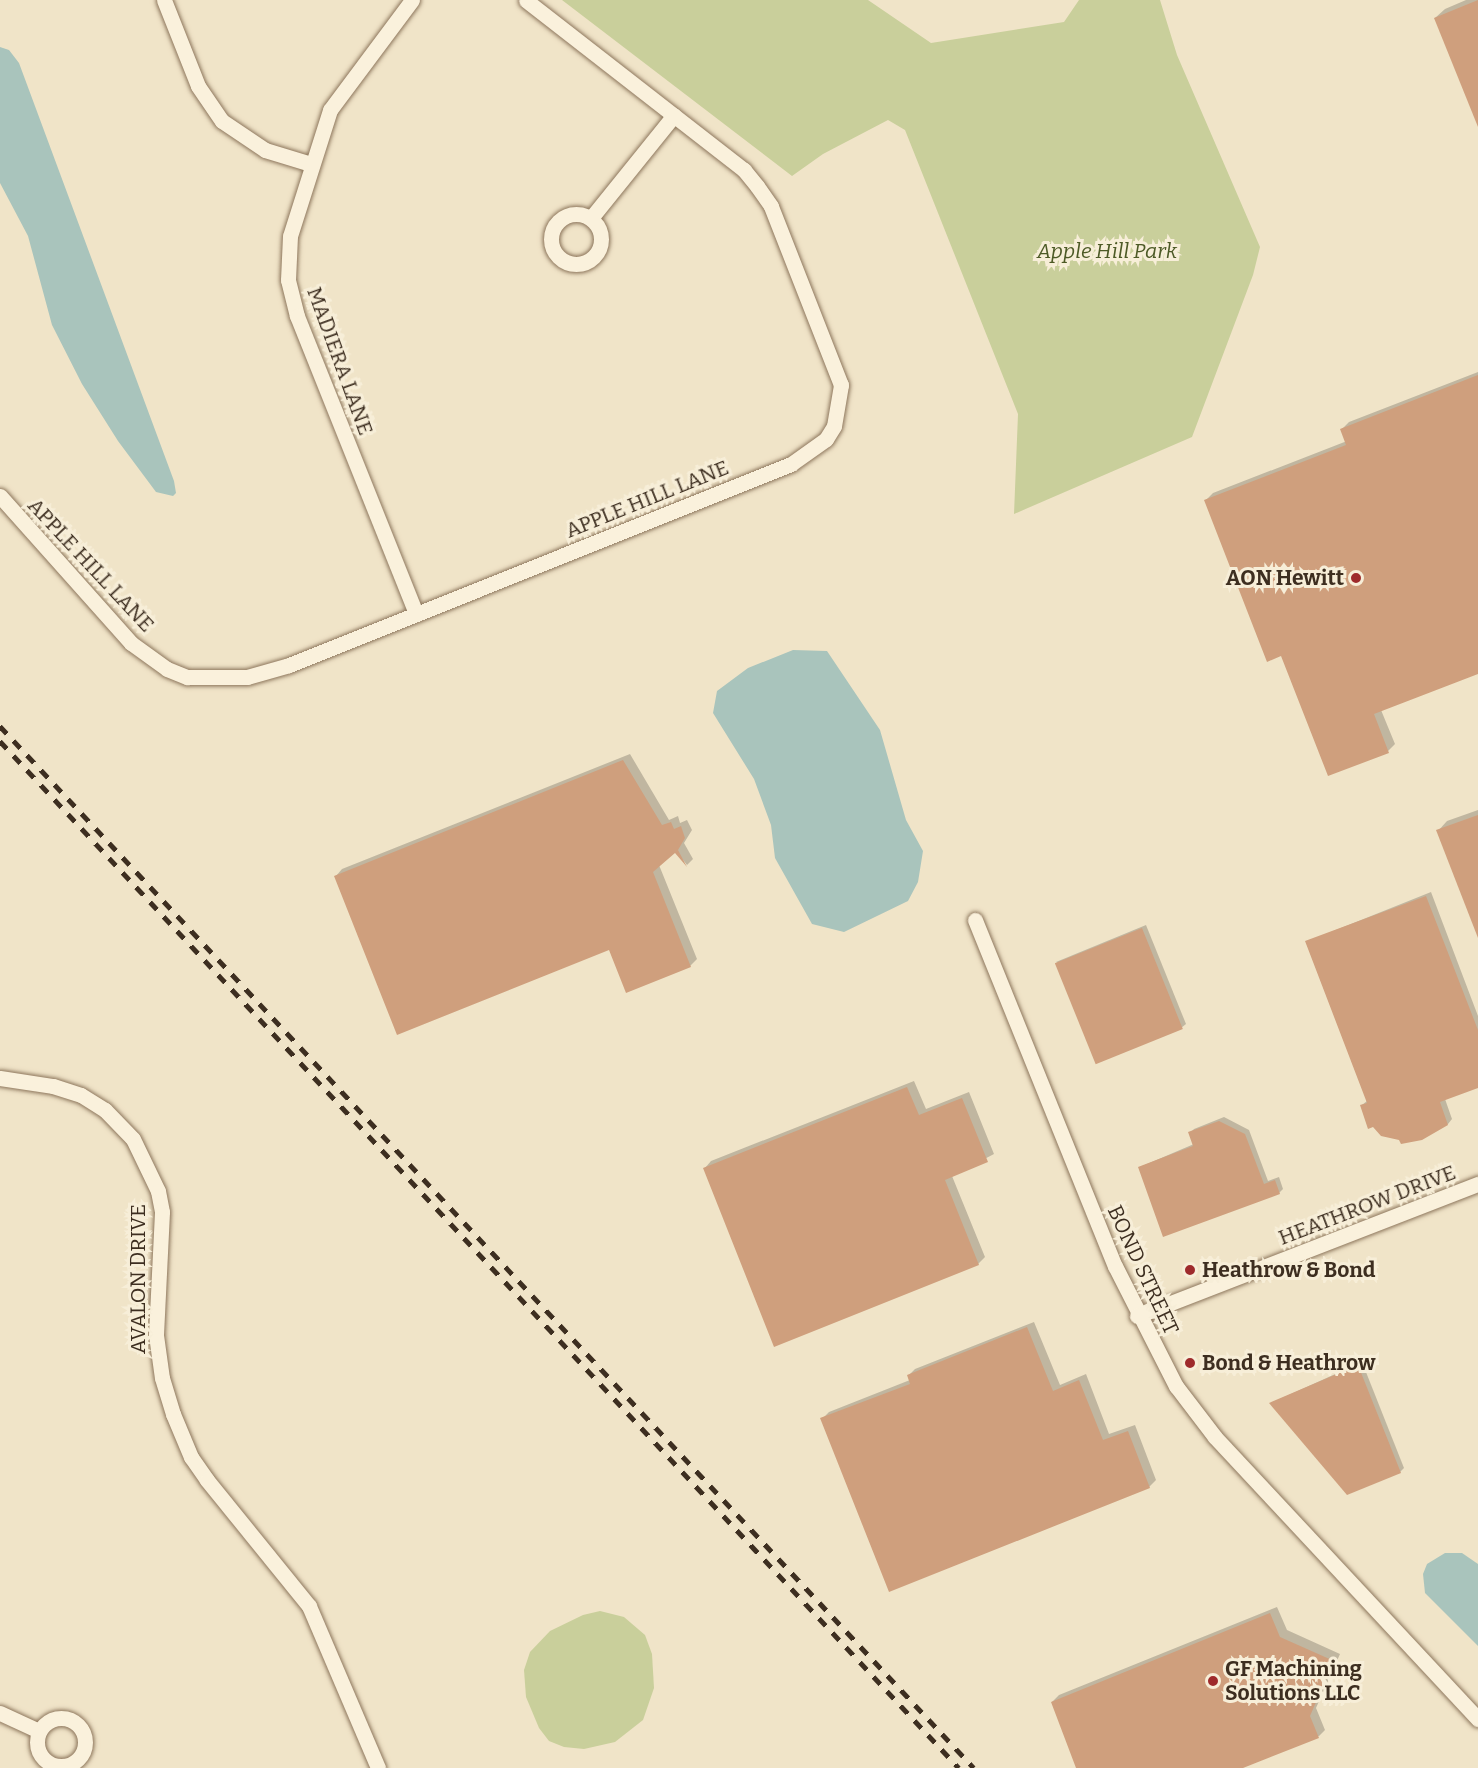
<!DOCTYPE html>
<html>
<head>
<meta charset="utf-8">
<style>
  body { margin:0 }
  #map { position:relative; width:1478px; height:1768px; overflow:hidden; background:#f0e4c8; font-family:Bitter,serif }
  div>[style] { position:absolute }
  .green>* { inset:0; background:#c9cf9b }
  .water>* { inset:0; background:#a9c4bc }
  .shadow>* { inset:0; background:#0003 }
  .building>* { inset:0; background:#cf9f7d; transform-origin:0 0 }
  .roads { filter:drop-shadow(0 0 2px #8d765c) drop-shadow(0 0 2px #8d765c) }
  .minor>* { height:15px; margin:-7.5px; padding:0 7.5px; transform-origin:7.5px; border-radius:7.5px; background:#faf1dc }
  .minor>.ring { margin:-7.5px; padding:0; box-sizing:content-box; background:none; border:15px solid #faf1dc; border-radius:50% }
  .rail>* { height:4.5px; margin-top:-2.25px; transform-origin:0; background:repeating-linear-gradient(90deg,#3d2e20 0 10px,transparent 0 20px) }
  .dots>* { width:16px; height:16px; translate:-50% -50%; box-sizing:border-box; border:3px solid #f7eed8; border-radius:50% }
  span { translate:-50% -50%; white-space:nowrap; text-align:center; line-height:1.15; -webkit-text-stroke:6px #f7eed8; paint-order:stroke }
  .park-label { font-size:21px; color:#4d5a26; font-style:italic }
  .street-label { font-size:21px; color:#3d2e20 }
  .poi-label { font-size:21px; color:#3d2e20; font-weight:700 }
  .right { translate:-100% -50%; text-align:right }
  .left { translate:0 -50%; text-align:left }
</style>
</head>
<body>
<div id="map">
  <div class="green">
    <div style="clip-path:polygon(562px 0,868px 0,931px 43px,1064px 22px,1079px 0,1160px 0,1177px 55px,1260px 247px,1253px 275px,1192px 437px,1014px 514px,1018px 414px,905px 130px,888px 120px,823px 154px,792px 176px)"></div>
    <div style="clip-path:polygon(600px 1611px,624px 1617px,645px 1635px,652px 1654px,654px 1688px,643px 1720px,615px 1742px,584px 1749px,564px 1747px,549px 1741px,539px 1728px,526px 1697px,524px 1670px,530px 1652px,550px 1631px,583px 1615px)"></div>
  </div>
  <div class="water">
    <div style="clip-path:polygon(0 47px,9px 50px,19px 63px,174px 481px,176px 493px,173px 496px,156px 492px,118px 441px,82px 384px,52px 325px,28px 236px,0 183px)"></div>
    <div style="clip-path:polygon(793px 650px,827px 651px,880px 730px,906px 820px,923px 851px,918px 882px,908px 901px,844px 932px,812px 924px,775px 858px,771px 825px,754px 779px,713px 713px,717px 691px,748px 668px)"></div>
    <div style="clip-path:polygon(1445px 1553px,1462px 1553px,1478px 1564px,1478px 1646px,1425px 1593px,1423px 1574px,1427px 1564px)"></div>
  </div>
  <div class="shadow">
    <div style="clip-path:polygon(1466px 0,1478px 0,1478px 124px,1435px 18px,1445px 9px)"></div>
    <div style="clip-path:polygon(1478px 372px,1478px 672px,1381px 710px,1395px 744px,1388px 751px,1282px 654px,1206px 500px,1213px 493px,1347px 441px,1342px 429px,1349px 422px)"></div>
    <div style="clip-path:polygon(630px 754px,669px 820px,678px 816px,680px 823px,687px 820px,692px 830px,684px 843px,693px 859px,687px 865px,676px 851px,659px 865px,697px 959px,690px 966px,336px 876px,342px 869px)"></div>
    <div style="clip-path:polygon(1478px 810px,1478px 934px,1438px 831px,1447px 821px)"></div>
    <div style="clip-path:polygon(1431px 892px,1478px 1016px,1478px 1086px,1445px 1099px,1452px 1119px,1448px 1124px,1400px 1138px,1362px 1105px,1367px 1101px,1306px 942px)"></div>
    <div style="clip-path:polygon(1146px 925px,1186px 1024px,1181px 1028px,1056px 962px)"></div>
    <div style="clip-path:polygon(914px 1081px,926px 1109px,969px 1092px,994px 1154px,952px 1176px,985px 1257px,978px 1264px,705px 1168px,711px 1161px)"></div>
    <div style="clip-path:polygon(1224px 1117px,1249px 1130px,1268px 1181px,1279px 1177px,1283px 1189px,1279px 1193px,1140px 1167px,1194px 1144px,1190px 1133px,1194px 1129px)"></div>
    <div style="clip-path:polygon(1034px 1322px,1060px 1385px,1086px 1374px,1109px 1434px,1135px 1425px,1156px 1480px,1149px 1487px,822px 1419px,829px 1412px,910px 1380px,908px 1376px,915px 1369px)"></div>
    <div style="clip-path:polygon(1362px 1362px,1404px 1468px,1400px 1472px,1271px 1403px)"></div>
    <div style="clip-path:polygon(1277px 1607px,1287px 1630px,1340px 1654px,1316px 1708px,1325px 1730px,1319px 1736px,1239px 1768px,1078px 1768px,1052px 1702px,1059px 1695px)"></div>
  </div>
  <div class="building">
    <div style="clip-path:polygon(1478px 0,1478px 127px,1434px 18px)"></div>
    <div style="clip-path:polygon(1478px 375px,1478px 674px,1374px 714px,1389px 753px,1328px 776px,1281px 656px,1267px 662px,1204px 500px,1346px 445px,1340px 429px)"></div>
    <div style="clip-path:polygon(623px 760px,662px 825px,671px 822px,674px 829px,681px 826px,685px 838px,678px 850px,687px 867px,675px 853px,653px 872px,691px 967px,626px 993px,609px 950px,397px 1035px,334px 876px)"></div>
    <div style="clip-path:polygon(1478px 815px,1478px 938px,1436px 830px)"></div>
    <div style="clip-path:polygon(1426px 896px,1478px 1030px,1478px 1088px,1440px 1102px,1448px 1125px,1422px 1140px,1401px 1144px,1399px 1140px,1381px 1136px,1373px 1127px,1368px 1129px,1360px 1105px,1367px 1103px,1305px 941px)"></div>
    <div style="left:1142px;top:928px;width:109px;height:94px;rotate:68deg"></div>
    <div style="clip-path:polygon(907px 1087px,919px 1115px,962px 1098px,988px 1162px,945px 1180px,979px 1265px,774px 1347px,703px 1168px)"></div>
    <div style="clip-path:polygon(1219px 1121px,1245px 1134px,1264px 1184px,1275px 1180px,1280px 1194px,1163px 1237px,1138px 1167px,1193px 1146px,1188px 1132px)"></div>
    <div style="clip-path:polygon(1027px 1327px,1053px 1391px,1079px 1380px,1103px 1440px,1128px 1431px,1150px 1488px,889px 1592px,820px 1418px,910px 1384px,907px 1375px)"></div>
    <div style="clip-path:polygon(1358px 1365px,1401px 1473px,1347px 1495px,1269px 1403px)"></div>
    <div style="clip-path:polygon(1270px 1613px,1280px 1637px,1334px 1661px,1310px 1716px,1319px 1738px,1243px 1768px,1076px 1768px,1051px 1702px)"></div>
  </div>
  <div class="roads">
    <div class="minor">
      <div style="left:164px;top:0;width:92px;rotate:68.4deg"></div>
      <div style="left:198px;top:86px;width:42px;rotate:55.6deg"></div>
      <div style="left:222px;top:121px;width:52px;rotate:34deg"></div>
      <div style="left:265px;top:150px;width:48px;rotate:16.9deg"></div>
      <div style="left:412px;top:0;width:137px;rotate:126.7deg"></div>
      <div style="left:330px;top:110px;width:132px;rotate:107.6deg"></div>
      <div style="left:290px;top:236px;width:44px;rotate:92.6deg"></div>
      <div style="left:288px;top:280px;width:37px;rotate:76deg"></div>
      <div style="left:297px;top:316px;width:321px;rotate:68.2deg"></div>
      <div class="ring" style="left:551px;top:214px;width:35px;height:35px"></div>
      <div style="left:591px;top:218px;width:132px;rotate:-51.1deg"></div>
      <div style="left:0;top:496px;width:197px;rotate:48.3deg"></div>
      <div style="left:131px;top:643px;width:44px;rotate:35.8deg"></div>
      <div style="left:167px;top:669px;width:22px;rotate:22deg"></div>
      <div style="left:187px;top:677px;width:60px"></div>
      <div style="left:247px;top:677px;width:44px;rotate:-15.9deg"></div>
      <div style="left:289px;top:665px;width:541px;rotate:-21.82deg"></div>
      <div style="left:791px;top:464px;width:43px;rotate:-35.5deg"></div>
      <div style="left:826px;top:439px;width:15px;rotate:-58deg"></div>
      <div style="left:834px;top:426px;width:42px;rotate:-80.3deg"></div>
      <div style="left:841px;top:385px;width:192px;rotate:-111.4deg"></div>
      <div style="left:771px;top:206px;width:24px;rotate:-125deg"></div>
      <div style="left:757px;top:186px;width:21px;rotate:-129deg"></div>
      <div style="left:744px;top:170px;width:276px;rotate:-142.1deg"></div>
      <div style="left:975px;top:920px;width:373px;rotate:68deg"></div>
      <div style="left:1115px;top:1266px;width:135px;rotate:63.1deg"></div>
      <div style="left:1176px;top:1386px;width:64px;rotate:52.6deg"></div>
      <div style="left:1215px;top:1437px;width:386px;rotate:47deg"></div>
      <div style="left:0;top:1078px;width:54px;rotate:8.6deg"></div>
      <div style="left:53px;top:1086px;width:29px;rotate:18deg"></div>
      <div style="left:81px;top:1095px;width:28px;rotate:32deg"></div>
      <div style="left:105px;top:1110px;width:40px;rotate:46deg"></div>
      <div style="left:133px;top:1139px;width:58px;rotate:64.3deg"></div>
      <div style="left:158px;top:1191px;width:21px;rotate:79deg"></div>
      <div style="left:162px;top:1212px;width:123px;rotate:92.8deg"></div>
      <div style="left:156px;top:1335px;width:43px;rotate:82.1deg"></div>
      <div style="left:162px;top:1378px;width:38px;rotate:73deg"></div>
      <div style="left:173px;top:1414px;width:47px;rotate:67.3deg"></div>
      <div style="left:191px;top:1457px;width:28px;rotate:55deg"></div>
      <div style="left:207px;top:1480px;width:162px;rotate:51deg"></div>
      <div style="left:309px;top:1606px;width:176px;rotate:66.9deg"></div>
      <div style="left:1137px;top:1316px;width:366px;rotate:-21.2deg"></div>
      <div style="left:0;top:1713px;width:43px;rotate:24.8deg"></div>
      <div class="ring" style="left:37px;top:1718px;width:33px;height:33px"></div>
    </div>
  </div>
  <div class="rail">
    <div style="left:0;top:726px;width:1426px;rotate:46.93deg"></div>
    <div style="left:0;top:741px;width:1405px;rotate:46.96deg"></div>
  </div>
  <div class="dots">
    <div style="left:1356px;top:578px;background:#9e2a2b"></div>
    <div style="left:1190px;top:1270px;background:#9e2a2b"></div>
    <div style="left:1190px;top:1363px;background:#9e2a2b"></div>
    <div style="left:1213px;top:1681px;background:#9e2a2b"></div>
  </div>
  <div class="park-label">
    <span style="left:1107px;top:251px">Apple Hill Park</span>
  </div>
  <div class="street-label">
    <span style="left:340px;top:361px;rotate:70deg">MADIERA LANE</span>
    <span style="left:647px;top:499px;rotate:-22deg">APPLE HILL LANE</span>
    <span style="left:91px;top:565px;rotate:47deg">APPLE HILL LANE</span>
    <span style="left:1367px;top:1205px;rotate:-21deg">HEATHROW DRIVE</span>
    <span style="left:1143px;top:1270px;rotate:65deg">BOND STREET</span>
    <span style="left:138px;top:1279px;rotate:-90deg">AVALON DRIVE</span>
  </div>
  <div class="poi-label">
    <span class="right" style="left:1344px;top:578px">AON Hewitt</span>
    <span class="left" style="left:1202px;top:1270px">Heathrow &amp; Bond</span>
    <span class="left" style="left:1202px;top:1363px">Bond &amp; Heathrow</span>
    <span class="left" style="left:1225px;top:1681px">GF Machining<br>Solutions LLC</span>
  </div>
</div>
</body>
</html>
